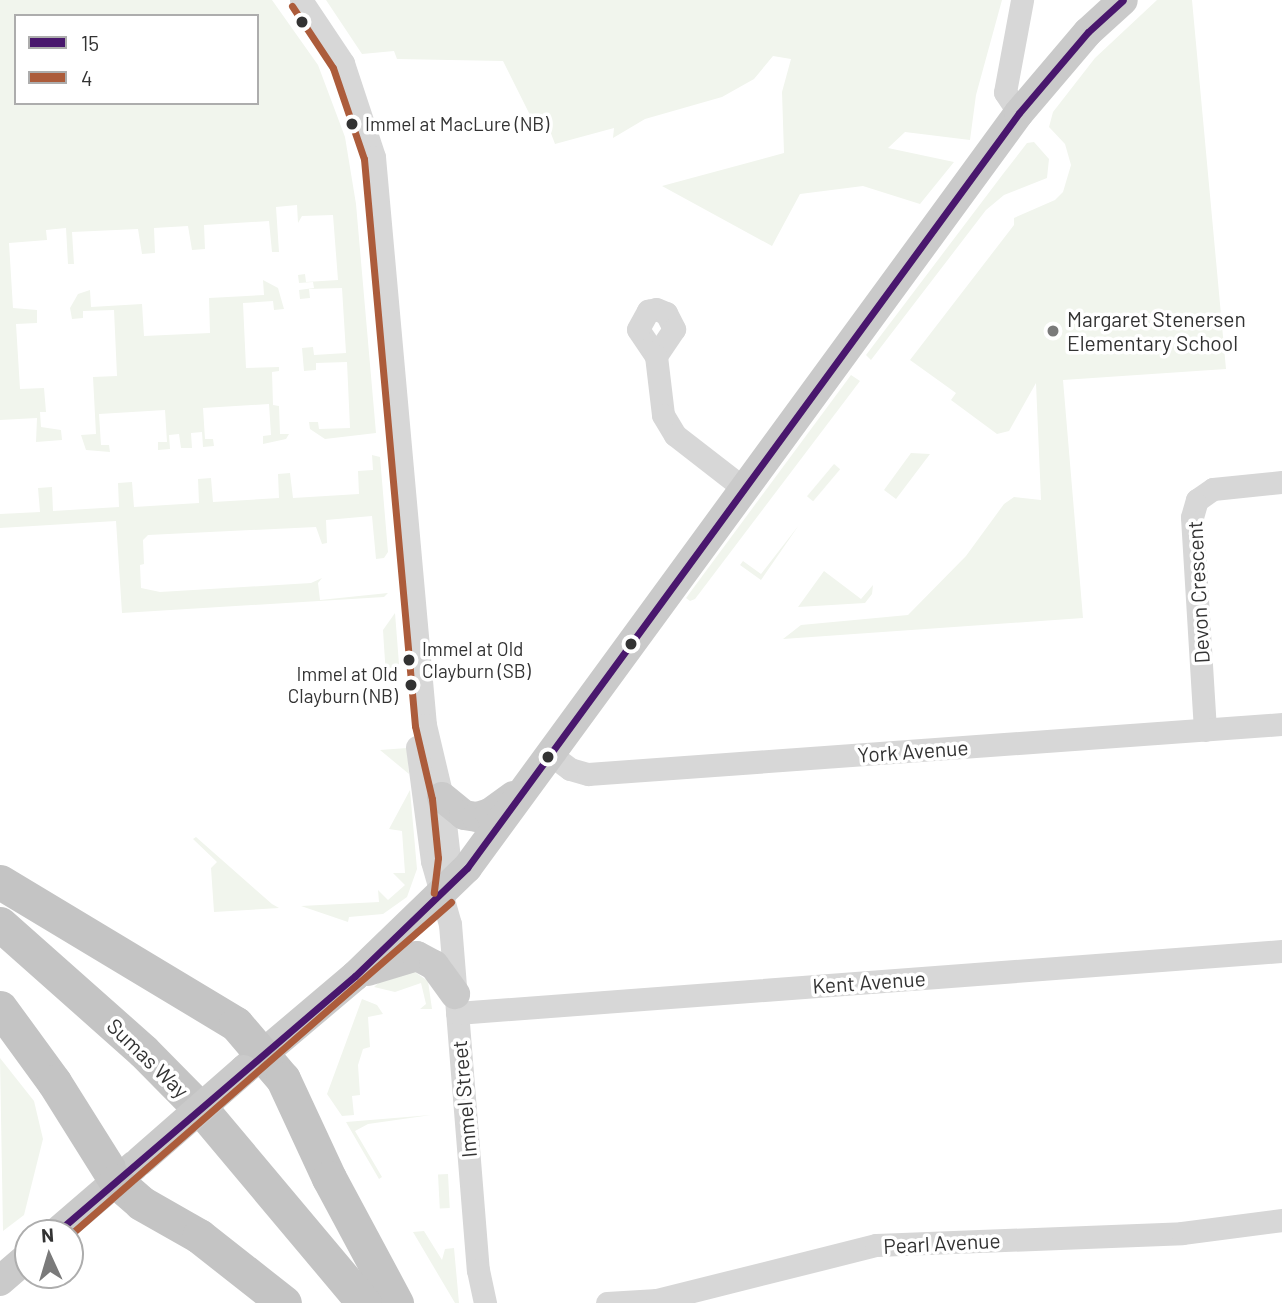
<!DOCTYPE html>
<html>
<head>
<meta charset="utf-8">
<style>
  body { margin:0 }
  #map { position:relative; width:1282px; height:1303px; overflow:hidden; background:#fff; font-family:Barlow,sans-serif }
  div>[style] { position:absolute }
  .green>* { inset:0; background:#f1f5ed; transform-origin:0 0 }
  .minor>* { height:23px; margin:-11.5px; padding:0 11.5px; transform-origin:11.5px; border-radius:11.5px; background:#d7d7d7 }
  .major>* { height:30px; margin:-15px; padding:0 15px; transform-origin:15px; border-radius:15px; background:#cacaca }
  .highway>* { height:35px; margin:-17.5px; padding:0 17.5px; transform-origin:17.5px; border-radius:17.5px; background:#c4c4c4 }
  .major-bridge>* { height:30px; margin:-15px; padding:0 15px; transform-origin:15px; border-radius:15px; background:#cacaca }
  .bus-1>* { height:7px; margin:-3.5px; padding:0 3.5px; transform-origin:3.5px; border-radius:3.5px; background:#49176d }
  .bus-2>* { height:7px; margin:-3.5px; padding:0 3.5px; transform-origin:3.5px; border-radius:3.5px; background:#ac5c3b }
  .dots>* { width:19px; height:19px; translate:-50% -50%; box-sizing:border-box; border:4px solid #fff; border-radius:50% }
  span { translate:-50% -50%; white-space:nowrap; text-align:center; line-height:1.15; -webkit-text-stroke:7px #fff; paint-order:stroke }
  .bus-label { font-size:19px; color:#333 }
  .left { translate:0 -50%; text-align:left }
  .right { translate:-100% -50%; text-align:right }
  .poi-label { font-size:21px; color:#333 }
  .street-label { font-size:21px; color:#333 }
  .legend { position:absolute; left:14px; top:14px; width:245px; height:91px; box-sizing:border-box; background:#fff; border:2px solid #adadad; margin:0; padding:9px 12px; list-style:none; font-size:21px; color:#333 }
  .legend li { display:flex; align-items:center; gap:14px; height:35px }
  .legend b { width:35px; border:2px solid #adadad }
  .north { position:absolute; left:14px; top:1219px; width:70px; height:70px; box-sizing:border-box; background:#fff; border:2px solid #adadad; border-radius:50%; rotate:356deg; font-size:19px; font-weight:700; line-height:28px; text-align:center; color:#333 }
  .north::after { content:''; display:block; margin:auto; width:24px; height:32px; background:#7a7a7a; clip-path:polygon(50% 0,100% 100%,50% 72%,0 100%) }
</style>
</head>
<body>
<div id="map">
  <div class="green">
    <div style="clip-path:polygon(evenodd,0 0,272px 0,318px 65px,345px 137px,356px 204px,376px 433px,325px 439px,310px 429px,309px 422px,318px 422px,319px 429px,350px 428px,347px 362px,316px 363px,316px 370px,304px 371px,302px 348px,313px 347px,314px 355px,346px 353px,342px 288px,309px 289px,310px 298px,300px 299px,299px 290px,314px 288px,313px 282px,299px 283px,298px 275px,305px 274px,306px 282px,338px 280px,333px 215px,302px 216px,298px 223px,297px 205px,276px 207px,279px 252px,272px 252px,269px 221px,204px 225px,205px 249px,192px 250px,188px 226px,154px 228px,155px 253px,142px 254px,138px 229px,72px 232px,74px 264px,68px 264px,66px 228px,46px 230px,47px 240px,9px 243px,13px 308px,37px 310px,37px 323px,16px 324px,20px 389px,44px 388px,46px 412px,40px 412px,41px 427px,61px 430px,62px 440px,36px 442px,37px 418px,0 420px,0 0,16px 16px,257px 16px,257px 103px,16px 103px,16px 16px)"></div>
    <div style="clip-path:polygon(326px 0,1002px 0,976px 95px,970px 140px,905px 132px,888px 148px,954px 162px,920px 204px,863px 186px,800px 194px,772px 246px,662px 186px,784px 153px,782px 92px,791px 59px,773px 56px,754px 79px,722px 97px,645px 119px,613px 138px,614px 128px,555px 144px,547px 123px,534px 123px,503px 61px,397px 59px,394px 51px,362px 54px)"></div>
    <div style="clip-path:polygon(1157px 0,1192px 0,1226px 369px,1063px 380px,1083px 618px,783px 639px,801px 625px,908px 615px,966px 556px,1004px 504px,1014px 497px,1041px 500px,1036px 383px,1009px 431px,997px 434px,951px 400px,956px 393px,910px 360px,1014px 225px,1014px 218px,1055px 200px,1063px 192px,1071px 165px,1065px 144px,1049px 127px,1053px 112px,1095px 58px)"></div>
    <div style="clip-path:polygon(1034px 142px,1049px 159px,1047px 178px,1004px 195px,986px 210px,871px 360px,866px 355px,1003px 174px,1027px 143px)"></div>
    <div style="clip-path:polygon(263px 280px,278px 288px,284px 309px,274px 310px,273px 301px,243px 303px,246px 368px,279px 367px,279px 371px,272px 372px,273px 405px,279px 406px,280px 434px,289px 434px,286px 439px,263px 444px,263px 436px,271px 435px,269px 404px,203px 408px,205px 439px,213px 439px,214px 446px,203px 447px,202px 432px,191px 433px,192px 448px,181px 448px,179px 434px,169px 435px,170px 449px,158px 450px,158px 442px,167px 442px,165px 410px,99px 414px,101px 445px,109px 445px,110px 452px,86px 450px,81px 435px,96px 434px,93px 377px,117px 376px,114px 310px,83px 311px,83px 318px,72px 319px,70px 308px,78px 294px,90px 290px,91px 307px,142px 304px,144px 336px,210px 333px,209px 298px,264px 295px)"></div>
    <div style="clip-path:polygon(851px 375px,860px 381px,695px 599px,690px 601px,686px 598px)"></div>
    <div style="clip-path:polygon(911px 453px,930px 454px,896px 499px,884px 490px)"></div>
    <div style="clip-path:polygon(372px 455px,380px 457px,388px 552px,384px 558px,376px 559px,372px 516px,326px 520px,327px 543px,322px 544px,316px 527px,148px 535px,143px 540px,144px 564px,140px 565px,141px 588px,160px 592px,311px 583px,322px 578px,318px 583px,320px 600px,388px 593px,384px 597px,122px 613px,116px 521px,0 528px,0 514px,40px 512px,38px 488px,52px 487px,53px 511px,119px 507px,118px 483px,132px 482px,134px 507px,199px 503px,198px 479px,211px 478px,213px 502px,279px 498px,278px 474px,290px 473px,293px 498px,359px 494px,358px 471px,373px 470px)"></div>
    <div style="left:834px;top:464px;width:8px;height:42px;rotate:40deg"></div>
    <div style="clip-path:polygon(799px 525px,761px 580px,740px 565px,743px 561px,761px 574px)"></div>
    <div style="clip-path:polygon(824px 571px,861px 599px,873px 585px,872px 594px,865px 603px,798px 607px)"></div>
    <div style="clip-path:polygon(395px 613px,400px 677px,386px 677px,383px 630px)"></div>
    <div style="clip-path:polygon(407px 748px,409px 774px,380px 750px)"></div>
    <div style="clip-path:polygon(410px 790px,417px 869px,407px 897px,383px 914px,349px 917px,348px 922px,301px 906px,379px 902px,378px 890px,388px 900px,405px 885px,393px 873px,405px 873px,402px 831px,389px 829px)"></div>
    <div style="clip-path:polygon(196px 837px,272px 904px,279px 908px,214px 912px,211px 868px,217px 862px,193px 839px)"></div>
    <div style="clip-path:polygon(412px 970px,428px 981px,432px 1009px,420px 1009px,426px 1004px,421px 983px,395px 992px,374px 987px,388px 974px)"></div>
    <div style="clip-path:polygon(362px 999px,377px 1005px,383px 1014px,368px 1017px,370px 1047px,363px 1049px,358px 1065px,360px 1095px,352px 1096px,354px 1115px,342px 1116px,327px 1094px)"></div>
    <div style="clip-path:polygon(0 1058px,34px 1101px,43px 1139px,24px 1215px,3px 1231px)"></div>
    <div style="clip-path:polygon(431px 1115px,368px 1124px,355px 1131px,382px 1177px,379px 1179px,346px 1122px)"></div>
    <div style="left:448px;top:1174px;width:34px;height:10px;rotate:87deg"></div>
    <div style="clip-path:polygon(424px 1231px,442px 1260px,445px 1249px,454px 1248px,459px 1303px,455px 1303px,413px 1232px)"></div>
  </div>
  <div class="minor">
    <div style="left:301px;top:0;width:76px;rotate:56.3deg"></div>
    <div style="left:343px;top:63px;width:99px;rotate:71.7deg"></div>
    <div style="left:374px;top:157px;width:570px;rotate:84.87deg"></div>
    <div style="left:425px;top:725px;width:74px;rotate:76.7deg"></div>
    <div style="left:442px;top:797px;width:61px;rotate:83.5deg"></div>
    <div style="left:449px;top:858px;width:36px;rotate:98deg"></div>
    <div style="left:1019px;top:113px;width:25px;rotate:-124deg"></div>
    <div style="left:1005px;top:92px;width:94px;rotate:-79.5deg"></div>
    <div style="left:656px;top:356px;width:32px;rotate:-124deg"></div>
    <div style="left:638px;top:329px;width:21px;rotate:-61deg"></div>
    <div style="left:648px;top:311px;width:8px;rotate:-14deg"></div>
    <div style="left:656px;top:309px;width:11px;rotate:22deg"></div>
    <div style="left:666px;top:313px;width:18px;rotate:63deg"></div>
    <div style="left:674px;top:329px;width:32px;rotate:124deg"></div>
    <div style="left:656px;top:356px;width:59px;rotate:83.2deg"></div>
    <div style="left:663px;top:415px;width:23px;rotate:59deg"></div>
    <div style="left:675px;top:435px;width:85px;rotate:37.8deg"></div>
    <div style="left:1205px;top:730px;width:213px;rotate:-93.5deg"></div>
    <div style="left:1192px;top:517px;width:18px;rotate:-74deg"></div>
    <div style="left:1197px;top:500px;width:19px;rotate:-35deg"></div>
    <div style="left:1213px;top:489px;width:69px;rotate:-5.8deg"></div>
    <div style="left:417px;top:747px;width:115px;rotate:82.5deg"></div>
    <div style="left:432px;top:861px;width:66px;rotate:74.1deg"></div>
    <div style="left:450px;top:924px;width:347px;rotate:85.4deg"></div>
    <div style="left:478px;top:1270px;width:34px;rotate:78deg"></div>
    <div style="left:550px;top:754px;width:25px;rotate:37deg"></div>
    <div style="left:570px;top:769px;width:19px;rotate:16deg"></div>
    <div style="left:588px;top:774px;width:696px;rotate:-4.12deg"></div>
    <div style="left:457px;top:1013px;width:827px;rotate:-4.3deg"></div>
    <div style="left:607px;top:1303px;width:50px;rotate:-3.4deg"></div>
    <div style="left:657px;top:1300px;width:226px;rotate:-14.1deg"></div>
    <div style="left:876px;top:1245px;width:306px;rotate:-2.2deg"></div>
    <div style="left:1182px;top:1233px;width:101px;rotate:-7.4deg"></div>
  </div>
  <div class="major">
    <div style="left:442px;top:797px;width:28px;rotate:39deg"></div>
    <div style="left:464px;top:815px;width:13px;rotate:9deg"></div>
    <div style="left:477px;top:817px;width:14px;rotate:-17deg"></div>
    <div style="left:490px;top:813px;width:29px;rotate:-36deg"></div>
    <div style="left:368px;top:971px;width:51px;rotate:-17deg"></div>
    <div style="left:417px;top:956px;width:19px;rotate:28deg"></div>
    <div style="left:434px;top:965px;width:36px;rotate:54deg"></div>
    <div style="left:245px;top:1069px;width:144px;rotate:-40.2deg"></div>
    <div style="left:355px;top:976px;width:156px;rotate:-44deg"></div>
    <div style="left:467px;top:868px;width:935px;rotate:-53.83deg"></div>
    <div style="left:1019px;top:113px;width:106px;rotate:-49.6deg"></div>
    <div style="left:1088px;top:32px;width:47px;rotate:-42.4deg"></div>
    <div style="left:56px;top:1233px;width:103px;rotate:-40.7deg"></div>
    <div style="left:0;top:1281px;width:37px;rotate:-41deg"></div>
  </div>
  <div class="highway">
    <div style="left:0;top:882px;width:275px;rotate:31deg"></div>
    <div style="left:236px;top:1024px;width:72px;rotate:49.5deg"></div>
    <div style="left:283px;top:1079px;width:109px;rotate:65.1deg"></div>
    <div style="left:329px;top:1178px;width:142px;rotate:61.8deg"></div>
    <div style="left:0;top:924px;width:191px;rotate:41.6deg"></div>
    <div style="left:143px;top:1051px;width:91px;rotate:45.4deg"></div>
    <div style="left:207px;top:1116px;width:244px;rotate:50deg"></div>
    <div style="left:0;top:1008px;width:92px;rotate:53.9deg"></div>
    <div style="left:54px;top:1082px;width:117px;rotate:57.9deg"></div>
    <div style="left:116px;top:1181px;width:33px;rotate:41deg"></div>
    <div style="left:141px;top:1203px;width:67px;rotate:29.6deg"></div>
    <div style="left:199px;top:1236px;width:108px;rotate:38.2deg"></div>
  </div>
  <div class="major-bridge">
    <div style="left:140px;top:1161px;width:138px;rotate:-41.2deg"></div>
  </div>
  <div class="bus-1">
    <div style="left:56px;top:1233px;width:394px;rotate:-40.7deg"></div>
    <div style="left:355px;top:976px;width:156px;rotate:-44deg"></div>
    <div style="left:467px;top:868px;width:935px;rotate:-53.83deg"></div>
    <div style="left:1019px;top:113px;width:106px;rotate:-49.6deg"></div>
    <div style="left:1088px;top:32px;width:47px;rotate:-42.4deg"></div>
  </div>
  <div class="bus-2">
    <div style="left:292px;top:6px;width:74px;rotate:56.5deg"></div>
    <div style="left:333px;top:68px;width:96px;rotate:71.2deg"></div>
    <div style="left:364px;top:159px;width:569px;rotate:84.86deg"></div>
    <div style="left:415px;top:726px;width:75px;rotate:76.9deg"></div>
    <div style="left:432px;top:799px;width:59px;rotate:84.2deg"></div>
    <div style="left:438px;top:858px;width:35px;rotate:97deg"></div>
    <div style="left:70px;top:1235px;width:506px;rotate:-41.15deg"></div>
  </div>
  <div class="dots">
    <div style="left:302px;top:22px;background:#333"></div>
    <div style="left:352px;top:124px;background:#333"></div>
    <div style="left:1053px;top:331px;background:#7a7a7a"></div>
    <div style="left:631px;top:644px;background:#333"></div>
    <div style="left:409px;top:660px;background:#333"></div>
    <div style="left:411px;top:685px;background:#333"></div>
    <div style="left:548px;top:757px;background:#333"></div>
  </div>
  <div class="bus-label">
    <span class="left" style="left:365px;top:124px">Immel at MacLure (NB)</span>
    <span class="left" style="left:422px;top:660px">Immel at Old<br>Clayburn (SB)</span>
    <span class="right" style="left:398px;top:685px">Immel at Old<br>Clayburn (NB)</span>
  </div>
  <div class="poi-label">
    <span class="left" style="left:1067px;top:331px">Margaret Stenersen<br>Elementary School</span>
  </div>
  <div class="street-label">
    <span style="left:1198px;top:592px;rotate:-93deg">Devon Crescent</span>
    <span style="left:913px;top:751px;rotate:-4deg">York Avenue</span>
    <span style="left:869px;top:982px;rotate:-4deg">Kent Avenue</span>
    <span style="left:148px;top:1058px;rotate:44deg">Sumas Way</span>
    <span style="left:464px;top:1099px;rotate:-95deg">Immel Street</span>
    <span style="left:942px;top:1243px;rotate:-3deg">Pearl Avenue</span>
  </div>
  <ul class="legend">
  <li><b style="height:9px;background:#49176d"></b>15</li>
  <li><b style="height:9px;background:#ac5c3b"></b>4</li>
  </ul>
  <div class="north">N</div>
</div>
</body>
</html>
